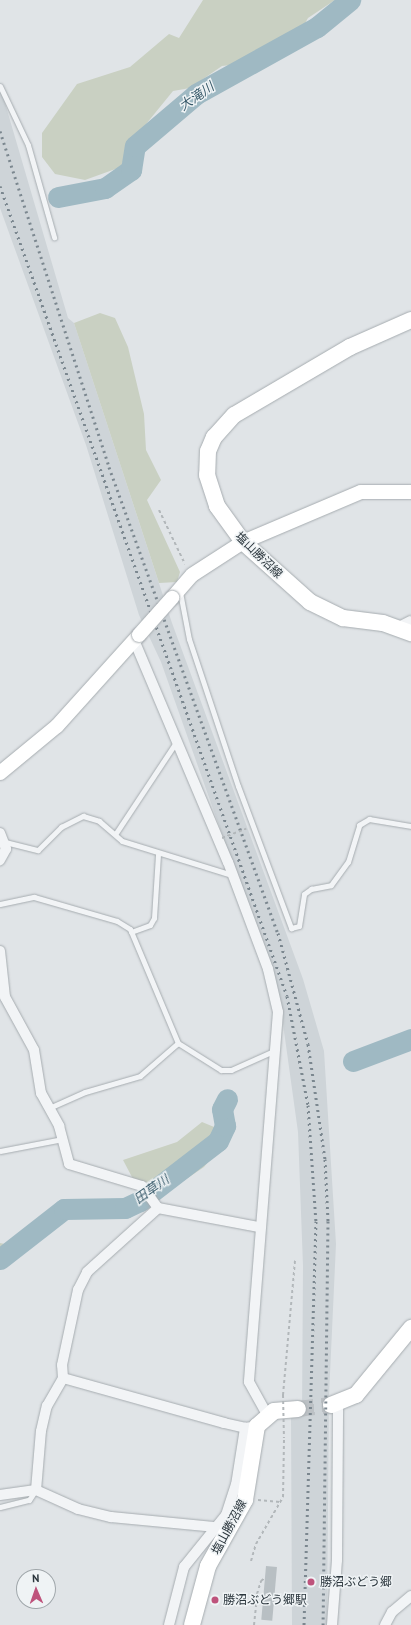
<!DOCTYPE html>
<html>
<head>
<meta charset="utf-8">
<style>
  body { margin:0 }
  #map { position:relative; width:411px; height:1625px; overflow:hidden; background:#e0e4e7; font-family:"PT Sans","Noto Sans JP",sans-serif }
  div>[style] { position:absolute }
  .built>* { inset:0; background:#ced4d8 }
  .green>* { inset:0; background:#c9d0c2 }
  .river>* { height:21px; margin:-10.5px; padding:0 10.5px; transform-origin:10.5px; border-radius:10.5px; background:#9fb9c3 }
  .building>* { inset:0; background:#b8bfc3; transform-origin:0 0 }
  .primary-tunnel>* { height:16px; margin-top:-8px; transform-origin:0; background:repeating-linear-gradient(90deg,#bcc1c5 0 16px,transparent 0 24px) }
  .path>* { height:2px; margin-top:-1px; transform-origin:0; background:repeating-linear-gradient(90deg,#b2b7ba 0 3px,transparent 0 6px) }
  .roads { filter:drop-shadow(0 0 1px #a6acb0) drop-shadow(0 0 1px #a6acb0) }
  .lane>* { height:5px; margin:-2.5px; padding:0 2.5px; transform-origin:2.5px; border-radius:2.5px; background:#f2f4f6 }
  .street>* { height:10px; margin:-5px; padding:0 5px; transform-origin:5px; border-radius:5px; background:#f2f4f6 }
  .secondary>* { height:14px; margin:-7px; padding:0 7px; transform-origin:7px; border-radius:7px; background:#fff }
  .primary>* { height:16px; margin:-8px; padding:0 8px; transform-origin:8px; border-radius:8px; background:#fff }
  .rail>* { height:3px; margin-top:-1.5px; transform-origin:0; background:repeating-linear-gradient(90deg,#7b878f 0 2px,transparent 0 6px) }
  .path-bridge>* { height:2px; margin-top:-1px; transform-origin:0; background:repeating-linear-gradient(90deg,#b2b7ba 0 3px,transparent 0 6px) }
  .bridges { filter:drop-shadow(0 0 1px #a6acb0) drop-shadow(0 0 1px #a6acb0) }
  .secondary-bridge>* { height:14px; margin:-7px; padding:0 7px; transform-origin:7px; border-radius:7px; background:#fff }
  .dots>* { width:11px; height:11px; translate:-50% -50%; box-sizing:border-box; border:2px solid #eff3f5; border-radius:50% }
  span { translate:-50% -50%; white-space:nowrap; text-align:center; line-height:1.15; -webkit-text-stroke:3px #eff3f5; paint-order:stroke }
  .street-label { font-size:12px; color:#2a353c }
  .poi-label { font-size:12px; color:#2a353c }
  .left { translate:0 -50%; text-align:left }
  .water-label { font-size:13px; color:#395b6b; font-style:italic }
  .north { position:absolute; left:16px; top:1569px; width:40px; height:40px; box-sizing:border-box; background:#eff3f5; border:1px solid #a0a7ab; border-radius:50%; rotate:358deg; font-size:11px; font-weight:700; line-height:16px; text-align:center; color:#2a353c }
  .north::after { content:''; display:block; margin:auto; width:14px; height:18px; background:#be537c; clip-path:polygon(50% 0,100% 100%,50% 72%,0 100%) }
</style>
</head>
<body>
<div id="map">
  <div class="built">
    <div style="clip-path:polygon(0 86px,68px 318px,74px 323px,172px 623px,303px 979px,324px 1051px,336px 1244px,329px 1396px,327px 1625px,292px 1625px,291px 1417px,302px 1416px,303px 1266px,298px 1132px,279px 995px,161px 662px,139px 615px,86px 445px,0 208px)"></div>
  </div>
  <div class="green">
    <div style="clip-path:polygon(203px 0,335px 0,308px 18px,300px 32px,239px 64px,222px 66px,190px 88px,173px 91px,129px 145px,121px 167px,85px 180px,55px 174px,42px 157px,42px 133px,77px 84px,130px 67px,169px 34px,179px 38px)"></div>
    <div style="clip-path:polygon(100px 313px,115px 318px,128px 347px,144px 414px,146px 450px,161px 480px,147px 500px,180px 572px,177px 582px,159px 583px,74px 323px)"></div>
    <div style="clip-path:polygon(202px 1122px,219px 1129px,218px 1150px,204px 1167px,158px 1198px,146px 1182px,133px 1179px,123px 1160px,177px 1142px)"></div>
    <div style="clip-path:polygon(0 1243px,5px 1244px,11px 1260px,0 1270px)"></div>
  </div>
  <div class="river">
    <div style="left:58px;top:197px;width:48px;rotate:-10.8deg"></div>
    <div style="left:105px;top:188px;width:32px;rotate:-35deg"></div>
    <div style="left:131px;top:170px;width:24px;rotate:-81deg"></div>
    <div style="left:135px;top:146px;width:80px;rotate:-40.4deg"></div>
    <div style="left:196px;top:94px;width:138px;rotate:-29deg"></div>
    <div style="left:317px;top:27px;width:43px;rotate:-39.3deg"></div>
    <div style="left:353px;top:1061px;width:62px;rotate:-20.8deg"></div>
    <div style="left:0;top:1259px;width:81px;rotate:-38deg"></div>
    <div style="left:64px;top:1209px;width:61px;rotate:-0.9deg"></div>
    <div style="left:125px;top:1208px;width:17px;rotate:-25deg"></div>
    <div style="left:140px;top:1201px;width:98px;rotate:-37.6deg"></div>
    <div style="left:218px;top:1141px;width:17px;rotate:-65deg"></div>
    <div style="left:225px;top:1126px;width:17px;rotate:-100deg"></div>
    <div style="left:222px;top:1109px;width:11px;rotate:-63deg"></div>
  </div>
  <div class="building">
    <div style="left:266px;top:1566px;width:11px;height:54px;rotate:5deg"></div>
  </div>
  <div class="primary-tunnel">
    <div style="left:298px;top:1409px;width:33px;rotate:-7deg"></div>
  </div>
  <div class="path">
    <div style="left:159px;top:510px;width:60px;rotate:64.3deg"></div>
    <div style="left:283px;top:1395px;width:135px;rotate:-84.9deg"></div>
    <div style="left:258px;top:1500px;width:22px;rotate:5deg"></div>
    <div style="left:251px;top:1561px;width:18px;rotate:-74deg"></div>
    <div style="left:256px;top:1544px;width:54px;rotate:-60.1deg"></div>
    <div style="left:283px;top:1497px;width:59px;rotate:-89deg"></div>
    <div style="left:254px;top:1625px;width:31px;rotate:-84deg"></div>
    <div style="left:257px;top:1594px;width:14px;rotate:-73deg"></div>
    <div style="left:261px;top:1581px;width:6px;rotate:-39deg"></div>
  </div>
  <div class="roads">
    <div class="lane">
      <div style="left:0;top:86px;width:65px;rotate:64.6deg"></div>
      <div style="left:28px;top:145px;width:96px;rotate:74.2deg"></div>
      <div style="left:180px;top:592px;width:48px;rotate:79.2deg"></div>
      <div style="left:189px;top:639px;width:155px;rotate:71.6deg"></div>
      <div style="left:238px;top:786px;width:152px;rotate:69.5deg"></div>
      <div style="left:291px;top:928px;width:8px;rotate:-14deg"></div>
      <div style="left:299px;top:926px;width:32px;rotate:-81deg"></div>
      <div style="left:304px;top:894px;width:9px;rotate:-36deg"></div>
      <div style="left:311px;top:889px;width:20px;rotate:-11deg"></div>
      <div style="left:331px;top:885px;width:29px;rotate:-54deg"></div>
      <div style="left:348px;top:862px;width:39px;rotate:-73deg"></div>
      <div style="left:359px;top:825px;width:12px;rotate:-31deg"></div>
      <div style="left:369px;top:819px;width:43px;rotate:9.5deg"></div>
      <div style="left:116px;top:833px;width:107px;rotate:-56.5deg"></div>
      <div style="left:5px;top:842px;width:34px;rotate:14deg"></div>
      <div style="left:38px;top:850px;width:33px;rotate:-45deg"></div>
      <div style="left:61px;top:827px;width:25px;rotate:-27deg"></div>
      <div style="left:83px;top:816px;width:17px;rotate:17deg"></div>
      <div style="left:99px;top:821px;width:30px;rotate:41deg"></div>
      <div style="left:122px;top:841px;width:115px;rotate:17.2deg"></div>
      <div style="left:0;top:904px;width:35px;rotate:-12deg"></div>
      <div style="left:34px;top:897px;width:86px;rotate:16.1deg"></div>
      <div style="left:117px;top:921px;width:15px;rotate:32deg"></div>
      <div style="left:130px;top:929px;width:124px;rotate:67.2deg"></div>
      <div style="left:178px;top:1043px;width:51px;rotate:32.1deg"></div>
      <div style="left:221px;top:1070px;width:10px"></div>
      <div style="left:231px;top:1070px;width:49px;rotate:-24deg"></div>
      <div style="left:131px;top:932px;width:20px;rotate:-20deg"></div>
      <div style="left:150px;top:925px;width:8px;rotate:-60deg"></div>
      <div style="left:154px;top:918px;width:64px;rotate:-86.4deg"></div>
      <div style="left:49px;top:1108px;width:39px;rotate:-24deg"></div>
      <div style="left:85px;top:1092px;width:57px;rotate:-16.2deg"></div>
      <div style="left:140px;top:1076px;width:50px;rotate:-41deg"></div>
      <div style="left:0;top:1151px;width:64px;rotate:-10.8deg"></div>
      <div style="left:0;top:1507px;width:30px;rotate:-14deg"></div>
      <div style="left:29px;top:1500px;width:11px;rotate:-56deg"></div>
    </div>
    <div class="street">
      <div style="left:399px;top:627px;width:13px;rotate:-27deg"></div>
      <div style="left:134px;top:640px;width:241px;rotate:67.1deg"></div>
      <div style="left:228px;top:862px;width:114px;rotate:69.5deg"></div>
      <div style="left:268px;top:969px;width:44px;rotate:76.9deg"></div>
      <div style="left:278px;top:1012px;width:371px;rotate:94.5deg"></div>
      <div style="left:249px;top:1382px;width:37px;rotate:61deg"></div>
      <div style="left:0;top:833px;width:17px;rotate:69deg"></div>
      <div style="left:6px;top:849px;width:13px;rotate:119deg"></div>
      <div style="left:0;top:951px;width:46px;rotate:83.8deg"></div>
      <div style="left:5px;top:997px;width:60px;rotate:61.3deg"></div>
      <div style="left:34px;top:1050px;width:44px;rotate:80.8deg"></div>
      <div style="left:41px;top:1093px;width:38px;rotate:61deg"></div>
      <div style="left:59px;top:1126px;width:39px;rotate:75deg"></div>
      <div style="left:69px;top:1164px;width:76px;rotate:16.8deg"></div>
      <div style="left:142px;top:1186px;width:27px;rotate:54deg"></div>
      <div style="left:158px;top:1208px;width:103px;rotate:10.7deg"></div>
      <div style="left:63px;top:1378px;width:13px;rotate:-94deg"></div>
      <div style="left:62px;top:1365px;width:77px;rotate:-78deg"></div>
      <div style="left:78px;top:1290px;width:20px;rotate:-63deg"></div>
      <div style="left:87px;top:1272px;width:96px;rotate:-42deg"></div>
      <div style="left:36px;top:1490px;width:46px;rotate:24.3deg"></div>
      <div style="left:78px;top:1509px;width:34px;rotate:14deg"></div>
      <div style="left:111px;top:1517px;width:103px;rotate:5.5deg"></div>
      <div style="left:0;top:1495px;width:36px;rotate:-8deg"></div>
      <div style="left:36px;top:1490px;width:59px;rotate:-85.2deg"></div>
      <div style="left:41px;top:1431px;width:26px;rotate:-77deg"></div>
      <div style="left:47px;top:1406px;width:32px;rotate:-60deg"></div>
      <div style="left:63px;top:1378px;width:167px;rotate:15.6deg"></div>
      <div style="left:224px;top:1423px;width:22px;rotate:13deg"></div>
      <div style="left:245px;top:1428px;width:12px;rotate:-9deg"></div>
      <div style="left:169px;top:1625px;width:60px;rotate:-75.5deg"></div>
      <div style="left:184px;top:1567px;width:67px;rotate:-51.1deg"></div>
      <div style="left:226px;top:1515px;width:32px;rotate:-72deg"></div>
      <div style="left:236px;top:1485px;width:58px;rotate:-81deg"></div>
      <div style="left:332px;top:1625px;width:65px;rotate:-85.6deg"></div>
      <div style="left:337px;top:1560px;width:156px;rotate:-89.6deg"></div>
      <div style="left:385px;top:1625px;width:15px;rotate:-62deg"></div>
      <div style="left:392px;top:1612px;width:25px;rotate:-40deg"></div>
    </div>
    <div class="secondary">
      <div style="left:172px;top:598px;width:30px;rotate:-49deg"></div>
      <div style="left:192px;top:575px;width:61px;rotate:-32.9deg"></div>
      <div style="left:243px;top:542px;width:128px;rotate:-23deg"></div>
      <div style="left:361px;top:492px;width:50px"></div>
      <div style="left:0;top:773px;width:74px;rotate:-39.5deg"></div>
      <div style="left:57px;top:726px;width:122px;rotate:-48deg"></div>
    </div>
    <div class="primary">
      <div style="left:411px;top:320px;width:67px;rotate:156.1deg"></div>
      <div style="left:350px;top:347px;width:134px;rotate:149.6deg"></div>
      <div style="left:234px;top:415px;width:30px;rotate:132deg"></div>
      <div style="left:214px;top:437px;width:15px;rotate:113deg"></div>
      <div style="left:208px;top:451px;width:24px;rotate:92deg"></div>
      <div style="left:207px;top:475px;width:33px;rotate:72deg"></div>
      <div style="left:217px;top:506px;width:44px;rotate:54.2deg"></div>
      <div style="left:243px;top:542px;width:90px;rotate:41.8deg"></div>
      <div style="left:310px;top:602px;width:37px;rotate:26deg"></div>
      <div style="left:343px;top:618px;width:40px;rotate:7.1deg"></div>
      <div style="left:383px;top:623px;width:30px;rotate:20deg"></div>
      <div style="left:331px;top:1405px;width:27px;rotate:-22deg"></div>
      <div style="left:356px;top:1395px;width:87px;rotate:-50.6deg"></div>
      <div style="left:192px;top:1625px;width:61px;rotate:-74.8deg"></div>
      <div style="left:208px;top:1566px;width:76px;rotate:-60.7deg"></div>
      <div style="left:245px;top:1500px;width:75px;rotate:-80.8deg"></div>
      <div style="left:257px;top:1426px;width:23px;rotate:-41deg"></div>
      <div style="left:274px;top:1411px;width:24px;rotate:-5deg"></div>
    </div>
  </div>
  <div class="rail">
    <div style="left:0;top:131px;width:353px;rotate:72deg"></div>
    <div style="left:109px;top:467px;width:496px;rotate:70.1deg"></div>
    <div style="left:278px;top:933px;width:115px;rotate:74.9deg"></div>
    <div style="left:308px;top:1044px;width:116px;rotate:81.6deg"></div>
    <div style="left:325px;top:1159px;width:62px;rotate:87.2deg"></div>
    <div style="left:328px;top:1221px;width:404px;rotate:90.7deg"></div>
    <div style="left:0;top:186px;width:859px;rotate:70.49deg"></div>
    <div style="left:287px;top:996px;width:111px;rotate:79.1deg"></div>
    <div style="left:308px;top:1105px;width:116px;rotate:86.1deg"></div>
    <div style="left:316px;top:1221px;width:404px;rotate:91.7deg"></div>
  </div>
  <div class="path-bridge">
    <div style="left:222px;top:838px;width:26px;rotate:-21deg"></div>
    <div style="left:283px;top:1395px;width:43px;rotate:88.7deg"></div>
  </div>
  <div class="bridges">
    <div class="secondary-bridge">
      <div style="left:139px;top:635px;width:50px;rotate:-48.3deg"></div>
    </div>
  </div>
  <div class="dots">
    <div style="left:311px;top:1582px;background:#be537c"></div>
    <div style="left:215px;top:1600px;background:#be537c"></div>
  </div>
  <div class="street-label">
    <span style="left:259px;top:555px;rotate:44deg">塩山勝沼線</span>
    <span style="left:229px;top:1527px;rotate:-62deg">塩山勝沼線</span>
  </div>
  <div class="poi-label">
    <span class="left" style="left:320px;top:1582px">勝沼ぶどう郷</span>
    <span class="left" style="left:223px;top:1600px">勝沼ぶどう郷駅</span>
  </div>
  <div class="water-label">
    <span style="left:197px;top:97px;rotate:-35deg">大滝川</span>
    <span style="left:152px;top:1190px;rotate:-35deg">田草川</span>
  </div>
  <div class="north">N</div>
</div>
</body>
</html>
